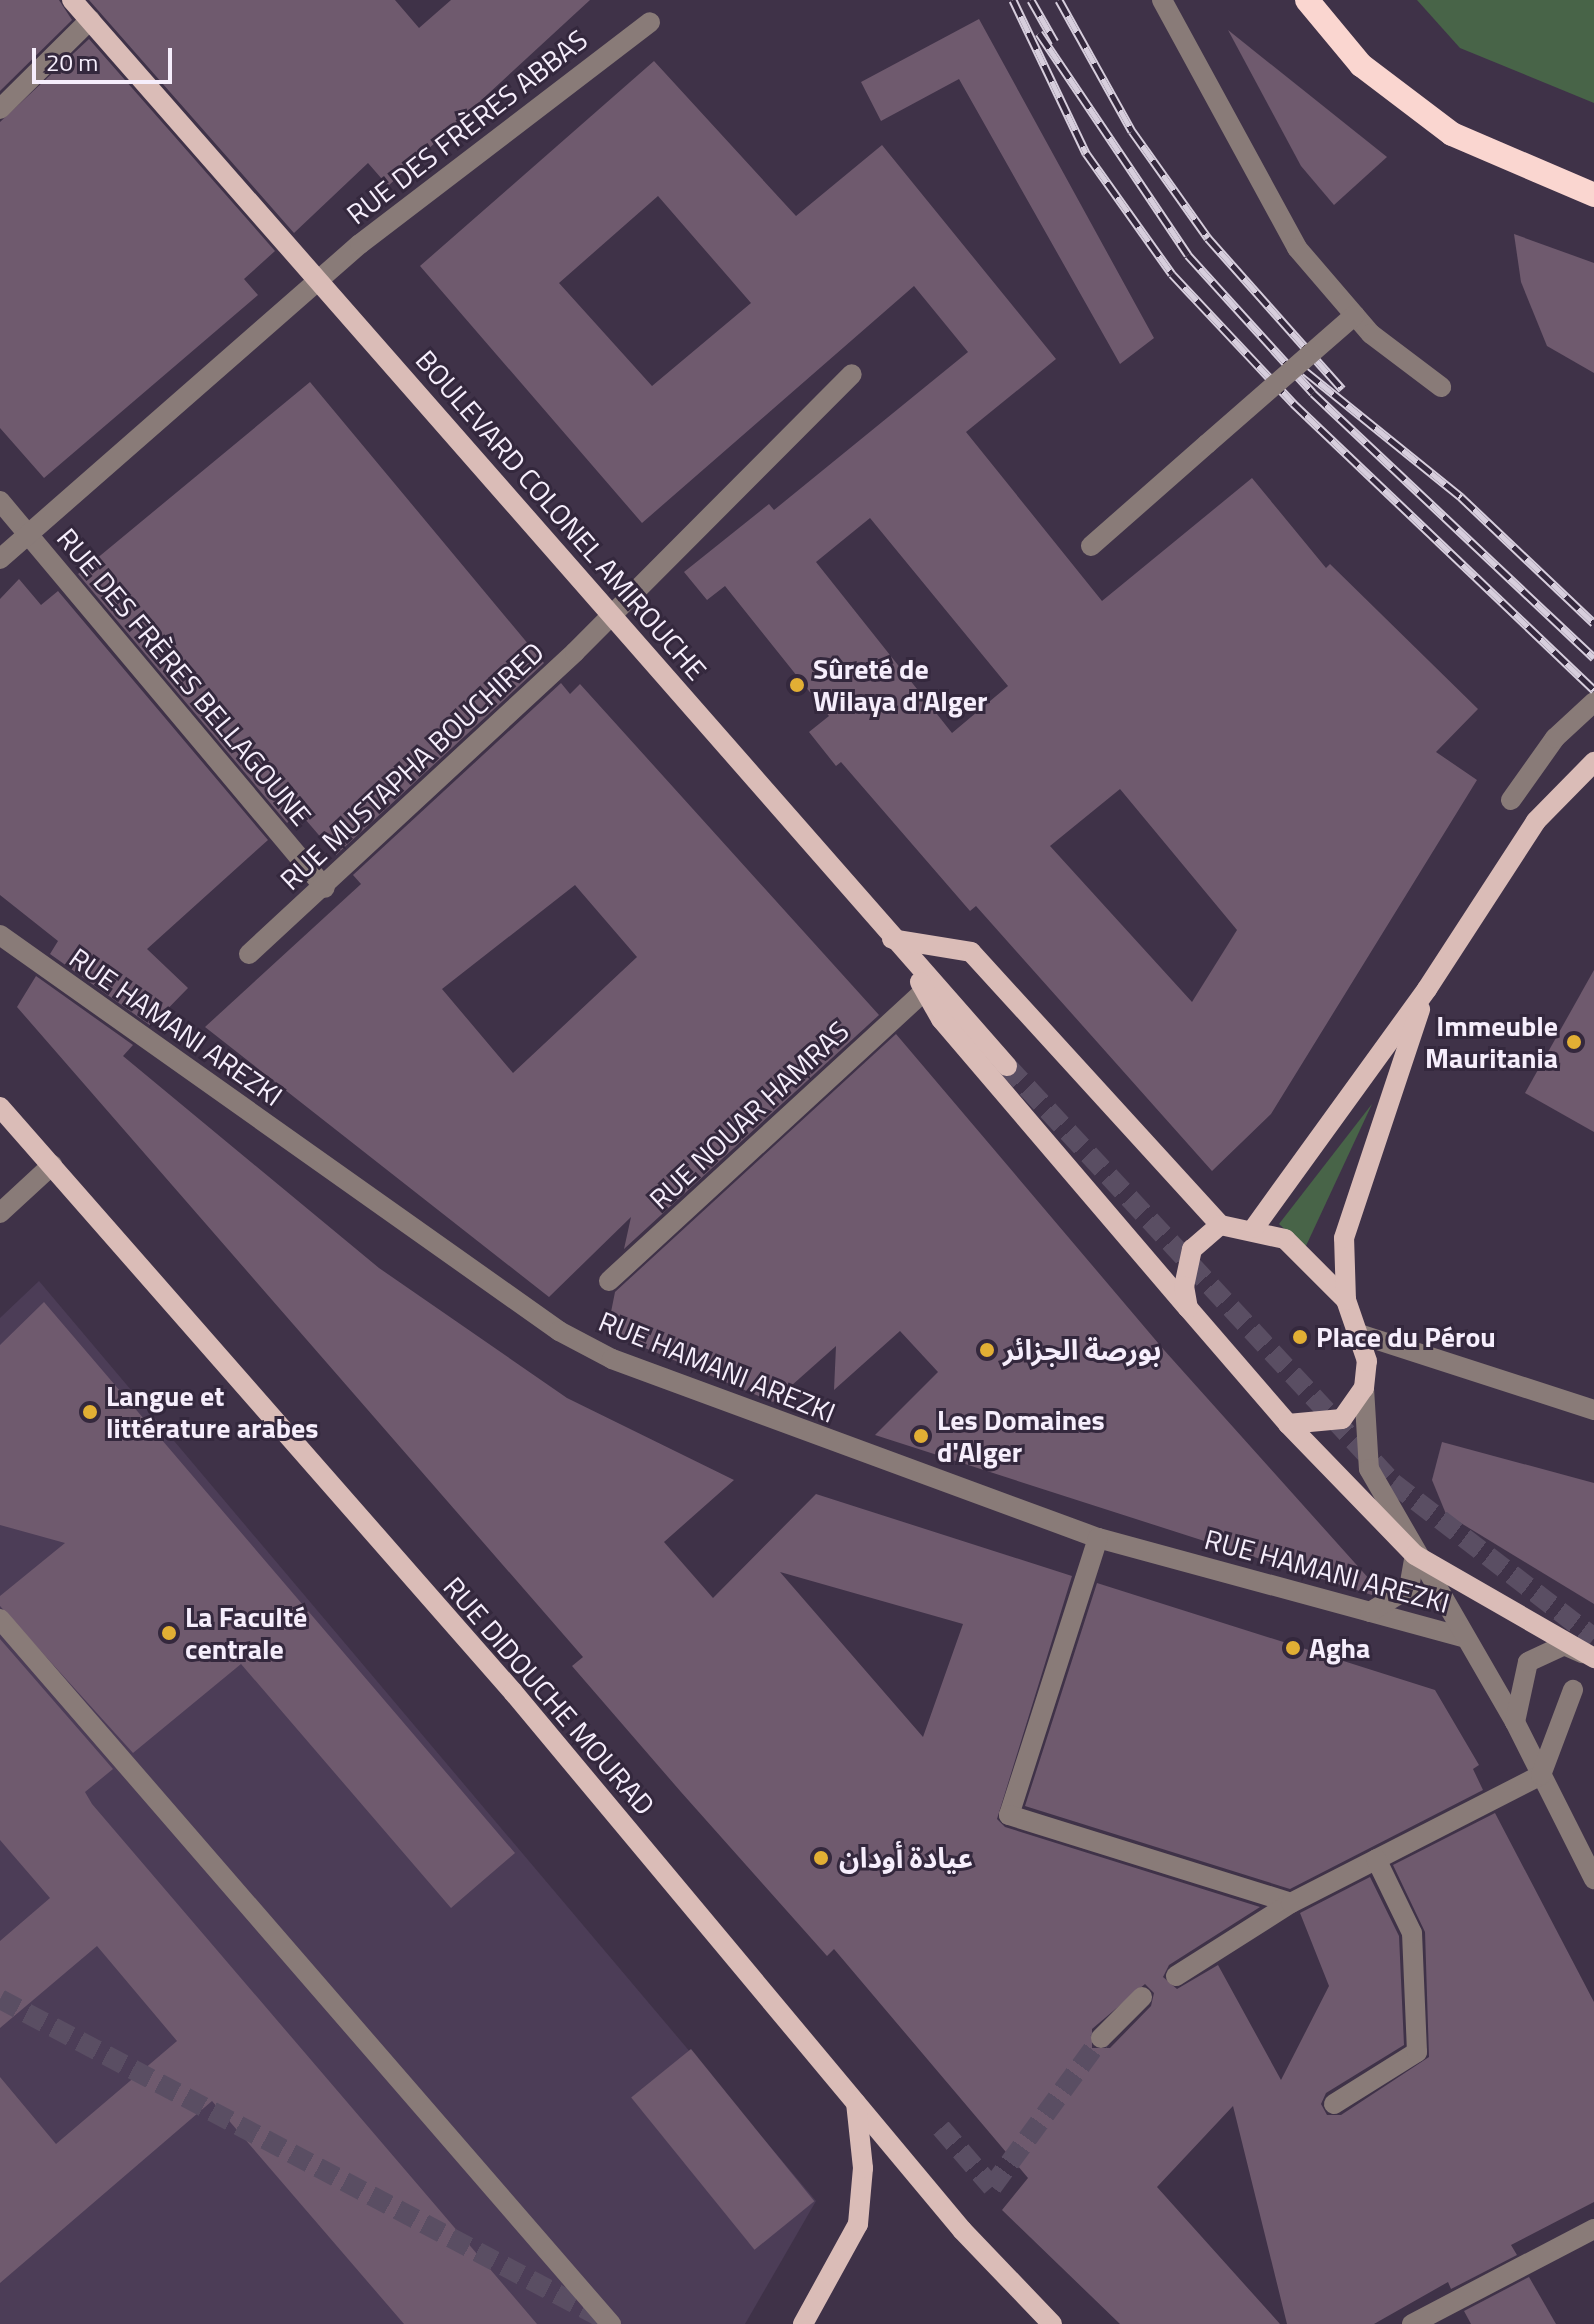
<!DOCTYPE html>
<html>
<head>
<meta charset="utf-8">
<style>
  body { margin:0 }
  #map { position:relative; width:1594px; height:2324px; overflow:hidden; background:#3f3248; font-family:"Titillium Web","Noto Sans Arabic",sans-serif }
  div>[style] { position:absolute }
  .built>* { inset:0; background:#4c3d57 }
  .green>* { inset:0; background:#486448 }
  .building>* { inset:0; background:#6f5a6e; transform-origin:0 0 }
  .minor-tunnel>* { height:20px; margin-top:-10px; transform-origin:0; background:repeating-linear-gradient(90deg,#5a4e63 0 20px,transparent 0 30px) }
  .major-tunnel>* { height:20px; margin-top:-10px; transform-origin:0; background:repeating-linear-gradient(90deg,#5a4e63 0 20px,transparent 0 30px) }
  .minor>* { height:20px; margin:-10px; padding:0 10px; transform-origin:10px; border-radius:10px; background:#897b78 }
  .major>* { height:20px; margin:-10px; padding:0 10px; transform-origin:10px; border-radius:10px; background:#dabcb7 }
  .highway>* { height:24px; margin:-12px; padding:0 12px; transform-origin:12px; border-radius:12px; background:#fad6d0 }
  .rail>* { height:9px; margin-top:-4.5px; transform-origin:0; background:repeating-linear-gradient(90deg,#34283d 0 18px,#d7cedd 0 36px); box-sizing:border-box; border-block:2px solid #d7cedd }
  .minor-bridge>* { height:20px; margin:-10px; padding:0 10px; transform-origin:10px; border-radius:10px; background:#897b78 }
  .dots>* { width:22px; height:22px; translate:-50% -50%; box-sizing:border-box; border:4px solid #34283d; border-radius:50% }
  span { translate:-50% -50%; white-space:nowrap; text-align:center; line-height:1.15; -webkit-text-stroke:6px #34283d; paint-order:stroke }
  .street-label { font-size:28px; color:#f6eefc }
  .poi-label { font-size:28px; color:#f6eefc; font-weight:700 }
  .left { translate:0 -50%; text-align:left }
  .right { translate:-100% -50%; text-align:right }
  .scale { position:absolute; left:32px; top:48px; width:140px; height:36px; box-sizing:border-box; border:4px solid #f6eefc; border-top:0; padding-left:10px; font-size:24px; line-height:28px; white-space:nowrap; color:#f6eefc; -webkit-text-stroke:6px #34283d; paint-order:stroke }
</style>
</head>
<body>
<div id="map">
  <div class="built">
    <div style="clip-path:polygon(39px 1281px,816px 2201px,745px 2324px,0 2324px,0 1318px)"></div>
  </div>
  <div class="green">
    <div style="clip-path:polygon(1417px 0,1594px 0,1594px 103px,1460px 48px)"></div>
    <div style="clip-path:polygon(1372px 1104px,1305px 1248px,1279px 1224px)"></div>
  </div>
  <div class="building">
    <div style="clip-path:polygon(0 0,59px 0,72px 20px,0 91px)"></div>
    <div style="clip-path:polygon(89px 0,395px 0,419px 28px,451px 0,590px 0,388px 186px,368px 163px,294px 233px)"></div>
    <div style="clip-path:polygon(979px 19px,1154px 338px,1120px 364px,959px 79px,881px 121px,861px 82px)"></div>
    <div style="clip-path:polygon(1228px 30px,1387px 157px,1334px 205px,1301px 166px)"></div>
    <div style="clip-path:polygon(89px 39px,275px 251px,244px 279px,258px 295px,44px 478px,0 428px,0 122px)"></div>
    <div style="clip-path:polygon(evenodd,654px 61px,796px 216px,882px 145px,1056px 359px,966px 432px,1102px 601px,1252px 478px,1326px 568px,1330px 564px,1478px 709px,1436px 752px,1477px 780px,1271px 1114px,1212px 1171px,976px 906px,970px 911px,841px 762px,836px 766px,809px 732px,829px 716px,725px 586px,707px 600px,684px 572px,769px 504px,774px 510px,968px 352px,914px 286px,642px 523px,420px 266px,654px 61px,658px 196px,751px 303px,652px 386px,559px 283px,658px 196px,654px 61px,870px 518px,1008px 686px,952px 733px,816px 562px,870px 518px,654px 61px,1120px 789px,1237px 930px,1192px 1002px,1050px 846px,1120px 789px)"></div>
    <div style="clip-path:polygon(1514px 234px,1594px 263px,1594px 373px,1547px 346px,1521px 282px)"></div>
    <div style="clip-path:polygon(310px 382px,544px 663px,336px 855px,299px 812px,287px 823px,78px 574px)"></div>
    <div style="clip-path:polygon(19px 579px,41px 605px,58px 591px,268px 840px,147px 949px,188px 988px,151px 1026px,50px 954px,58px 941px,0 895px,0 599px)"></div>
    <div style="clip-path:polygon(evenodd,561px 683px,570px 694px,580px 684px,879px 1015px,624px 1249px,631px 1217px,549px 1297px,205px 1027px,361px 884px,353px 875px,561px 683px,575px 885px,637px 957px,513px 1073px,442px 989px,575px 885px)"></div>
    <div style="clip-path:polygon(1594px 970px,1594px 1132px,1525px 1093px)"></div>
    <div style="clip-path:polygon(evenodd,36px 976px,133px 1045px,123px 1056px,379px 1268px,567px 1398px,734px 1480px,664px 1542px,713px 1598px,816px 1494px,1072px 1576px,997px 1819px,1005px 1827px,1260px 1907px,1169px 1965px,1163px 1977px,1177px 1989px,1218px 1965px,1281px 2080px,1329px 1986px,1300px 1913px,1370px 1877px,1399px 1936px,1404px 2045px,1326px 2093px,1321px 2104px,1327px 2115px,1341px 2115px,1429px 2057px,1425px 1932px,1393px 1865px,1495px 1813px,1594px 2002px,1594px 2202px,1511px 2245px,1517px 2255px,1451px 2289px,1448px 2282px,1374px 2324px,1287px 2324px,1233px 2106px,1157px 2187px,1280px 2324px,1120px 2324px,1002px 2210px,1028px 2178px,834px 1949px,827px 1956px,681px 1792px,572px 1666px,583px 1657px,17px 1007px,36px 976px,780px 1572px,963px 1624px,923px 1737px,780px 1572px,36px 976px,1145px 1984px,1154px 1993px,1151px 2006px,1110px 2048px,1092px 2048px,1092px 2029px,1145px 1984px)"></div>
    <div style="clip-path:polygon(896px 1034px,1164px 1350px,1380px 1591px,1372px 1595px,875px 1435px,938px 1372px,900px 1331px,834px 1390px,836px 1346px,773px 1402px,607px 1332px,615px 1292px)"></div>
    <div style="clip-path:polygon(44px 1302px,515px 1853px,451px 1908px,241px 1664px,133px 1753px,0 1606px,0 1596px,65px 1543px,0 1525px,0 1345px)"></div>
    <div style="clip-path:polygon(1442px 1442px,1594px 1483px,1594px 1604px,1446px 1514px,1432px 1480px)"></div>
    <div style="clip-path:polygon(1097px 1583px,1435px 1690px,1479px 1765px,1473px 1769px,1483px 1790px,1290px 1889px,1025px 1806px)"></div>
    <div style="clip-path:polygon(0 1639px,113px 1769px,85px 1792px,92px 1804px,537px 2324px,404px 2324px,212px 2101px,0 2283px,0 2077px,56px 2144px,177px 2041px,97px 1946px,0 2028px,0 1941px,50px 1898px,0 1840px)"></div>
    <div style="left:691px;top:2049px;width:196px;height:77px;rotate:51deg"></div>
    <div style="clip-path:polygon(1529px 2277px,1556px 2324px,1471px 2324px,1464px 2311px)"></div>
  </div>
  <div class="minor-tunnel">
    <div style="left:941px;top:2128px;width:78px;rotate:49.2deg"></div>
    <div style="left:992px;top:2187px;width:185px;rotate:-53.8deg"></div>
  </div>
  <div class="major-tunnel">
    <div style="left:1007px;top:1066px;width:568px;rotate:47.21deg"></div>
    <div style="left:1393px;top:1483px;width:254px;rotate:37.6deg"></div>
    <div style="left:0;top:1999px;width:688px;rotate:27.91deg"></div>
  </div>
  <div class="minor">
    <div style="left:1162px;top:0;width:282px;rotate:61.4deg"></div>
    <div style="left:1297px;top:248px;width:113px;rotate:49.3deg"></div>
    <div style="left:1371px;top:334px;width:88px;rotate:37.1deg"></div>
    <div style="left:0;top:109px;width:127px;rotate:-44.7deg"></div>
    <div style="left:0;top:501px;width:505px;rotate:49.98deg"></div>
    <div style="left:1091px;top:546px;width:154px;rotate:-41.3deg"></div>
    <div style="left:0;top:559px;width:478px;rotate:-41.2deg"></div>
    <div style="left:360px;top:244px;width:365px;rotate:-37.4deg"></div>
    <div style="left:1511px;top:800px;width:76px;rotate:-54.6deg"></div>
    <div style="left:1555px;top:738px;width:53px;rotate:-42.7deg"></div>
    <div style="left:0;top:935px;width:685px;rotate:35.31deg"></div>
    <div style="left:559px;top:1331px;width:60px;rotate:27.8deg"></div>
    <div style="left:612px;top:1359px;width:518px;rotate:20.22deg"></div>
    <div style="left:1098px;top:1538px;width:378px;rotate:15.2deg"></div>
    <div style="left:249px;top:954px;width:444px;rotate:-42.8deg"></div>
    <div style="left:575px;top:652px;width:392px;rotate:-45.1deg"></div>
    <div style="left:0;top:1213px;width:71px;rotate:-42.7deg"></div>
    <div style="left:609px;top:1281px;width:430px;rotate:-42.6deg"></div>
    <div style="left:1359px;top:1334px;width:247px;rotate:17.9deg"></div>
    <div style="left:1364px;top:1388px;width:81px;rotate:86.5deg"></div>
    <div style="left:1369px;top:1469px;width:292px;rotate:60deg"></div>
    <div style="left:1515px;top:1722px;width:176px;rotate:63.3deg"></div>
    <div style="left:1098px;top:1538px;width:291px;rotate:107.8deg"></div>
    <div style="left:1009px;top:1815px;width:295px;rotate:17.3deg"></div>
    <div style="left:1370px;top:1612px;width:46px;rotate:-31.6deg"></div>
    <div style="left:1409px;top:1588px;width:34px;rotate:-80deg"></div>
    <div style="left:0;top:1619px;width:933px;rotate:49.09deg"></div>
    <div style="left:1515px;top:1722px;width:61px;rotate:-77.8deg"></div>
    <div style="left:1528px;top:1662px;width:40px;rotate:-25deg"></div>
    <div style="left:1564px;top:1645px;width:20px;rotate:24deg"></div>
    <div style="left:1176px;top:1976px;width:136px;rotate:-32.4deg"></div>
    <div style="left:1291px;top:1903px;width:281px;rotate:-27.1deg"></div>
    <div style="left:1541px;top:1775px;width:91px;rotate:-69.4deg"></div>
    <div style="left:1101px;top:2038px;width:58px;rotate:-45deg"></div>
    <div style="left:1334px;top:2104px;width:98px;rotate:-32.1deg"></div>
    <div style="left:1417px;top:2052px;width:119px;rotate:-92.4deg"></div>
    <div style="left:1412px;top:1933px;width:82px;rotate:-115.9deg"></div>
    <div style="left:1412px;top:2324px;width:205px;rotate:-27.6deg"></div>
  </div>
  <div class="major">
    <div style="left:72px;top:0;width:1418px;rotate:48.75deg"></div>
    <div style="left:892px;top:939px;width:80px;rotate:9.3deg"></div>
    <div style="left:971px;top:952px;width:369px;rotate:47.6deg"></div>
    <div style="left:920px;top:982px;width:43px;rotate:60.4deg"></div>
    <div style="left:941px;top:1019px;width:380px;rotate:49.5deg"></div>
    <div style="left:1188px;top:1308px;width:153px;rotate:49.2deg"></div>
    <div style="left:1288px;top:1424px;width:54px;rotate:-5.3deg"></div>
    <div style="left:1342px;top:1419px;width:38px;rotate:-55deg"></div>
    <div style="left:1364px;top:1388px;width:27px;rotate:-84deg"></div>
    <div style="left:1367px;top:1361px;width:65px;rotate:-109deg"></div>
    <div style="left:1346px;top:1300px;width:86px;rotate:-135deg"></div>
    <div style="left:1285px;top:1239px;width:66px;rotate:-167.8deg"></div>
    <div style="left:1220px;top:1225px;width:37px;rotate:139deg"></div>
    <div style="left:1192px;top:1249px;width:38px;rotate:102deg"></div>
    <div style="left:1184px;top:1286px;width:22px;rotate:80deg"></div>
    <div style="left:0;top:1107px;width:778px;rotate:48.75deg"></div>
    <div style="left:513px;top:1692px;width:701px;rotate:50.15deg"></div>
    <div style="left:962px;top:2230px;width:130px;rotate:46.2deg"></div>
    <div style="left:1254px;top:1228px;width:295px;rotate:-54.1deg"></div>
    <div style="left:1427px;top:989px;width:200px;rotate:-57deg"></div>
    <div style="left:1536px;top:821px;width:83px;rotate:-45.5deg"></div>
    <div style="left:1346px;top:1300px;width:62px;rotate:-91.8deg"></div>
    <div style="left:1344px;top:1238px;width:241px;rotate:-71.6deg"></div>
    <div style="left:1288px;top:1424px;width:182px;rotate:45.9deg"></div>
    <div style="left:1415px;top:1555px;width:207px;rotate:29.9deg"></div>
    <div style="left:803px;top:2324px;width:114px;rotate:-61.2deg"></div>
    <div style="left:858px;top:2224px;width:56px;rotate:-84.9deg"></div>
    <div style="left:863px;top:2168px;width:65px;rotate:-96.1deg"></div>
  </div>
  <div class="highway">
    <div style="left:1307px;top:0;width:85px;rotate:50.3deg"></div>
    <div style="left:1361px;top:65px;width:114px;rotate:37.2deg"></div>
    <div style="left:1452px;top:134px;width:155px;rotate:23.2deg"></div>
  </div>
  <div class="rail">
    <div style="left:1013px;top:0;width:170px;rotate:64.5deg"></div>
    <div style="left:1086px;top:153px;width:148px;rotate:54.6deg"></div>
    <div style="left:1172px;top:274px;width:177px;rotate:46.8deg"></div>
    <div style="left:1293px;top:403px;width:416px;rotate:43.6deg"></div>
    <div style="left:1031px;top:0;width:48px;rotate:60.3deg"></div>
    <div style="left:1059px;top:0;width:150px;rotate:60.9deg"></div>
    <div style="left:1132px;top:131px;width:131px;rotate:54.6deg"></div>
    <div style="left:1208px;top:238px;width:202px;rotate:48.4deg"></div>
    <div style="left:1039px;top:33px;width:267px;rotate:56.1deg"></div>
    <div style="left:1188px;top:255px;width:186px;rotate:47.8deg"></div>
    <div style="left:1313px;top:393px;width:386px;rotate:43.3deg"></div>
    <div style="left:1305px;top:371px;width:201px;rotate:38.9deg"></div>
    <div style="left:1461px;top:497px;width:183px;rotate:43.5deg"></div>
  </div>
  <div class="minor-bridge">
    <div style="left:1207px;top:444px;width:196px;rotate:-41.1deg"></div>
  </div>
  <div class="dots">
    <div style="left:797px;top:685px;background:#e2af34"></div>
    <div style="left:1574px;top:1042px;background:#e2af34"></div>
    <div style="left:1300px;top:1337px;background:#e2af34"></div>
    <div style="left:987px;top:1350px;background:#e2af34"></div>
    <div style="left:90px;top:1412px;background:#e2af34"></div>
    <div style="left:921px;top:1436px;background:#e2af34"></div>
    <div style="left:169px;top:1633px;background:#e2af34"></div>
    <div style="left:1293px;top:1648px;background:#e2af34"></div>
    <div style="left:821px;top:1858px;background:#e2af34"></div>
  </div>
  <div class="street-label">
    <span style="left:467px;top:127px;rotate:-38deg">RUE DES FRÈRES ABBAS</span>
    <span style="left:561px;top:515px;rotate:49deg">BOULEVARD COLONEL AMIROUCHE</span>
    <span style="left:184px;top:677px;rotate:50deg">RUE DES FRÈRES BELLAGOUNE</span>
    <span style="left:412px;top:766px;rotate:-43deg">RUE MUSTAPHA BOUCHIRED</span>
    <span style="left:176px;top:1027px;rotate:35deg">RUE HAMANI AREZKI</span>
    <span style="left:749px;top:1115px;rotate:-43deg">RUE NOUAR HAMRAS</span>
    <span style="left:717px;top:1367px;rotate:22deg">RUE HAMANI AREZKI</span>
    <span style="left:1327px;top:1571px;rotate:15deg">RUE HAMANI AREZKI</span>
    <span style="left:549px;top:1696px;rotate:49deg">RUE DIDOUCHE MOURAD</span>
  </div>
  <div class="poi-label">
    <span class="left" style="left:813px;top:685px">Sûreté de<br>Wilaya d'Alger</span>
    <span class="right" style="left:1558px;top:1042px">Immeuble<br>Mauritania</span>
    <span class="left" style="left:1316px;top:1337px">Place du Pérou</span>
    <span class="left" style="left:1003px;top:1350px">بورصة الجزائر</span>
    <span class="left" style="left:106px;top:1412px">Langue et<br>littérature arabes</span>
    <span class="left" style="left:937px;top:1436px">Les Domaines<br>d'Alger</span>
    <span class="left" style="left:185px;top:1633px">La Faculté<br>centrale</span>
    <span class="left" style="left:1309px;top:1648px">Agha</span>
    <span class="left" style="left:839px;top:1858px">عيادة أودان</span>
  </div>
  <div class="scale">20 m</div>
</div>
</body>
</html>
